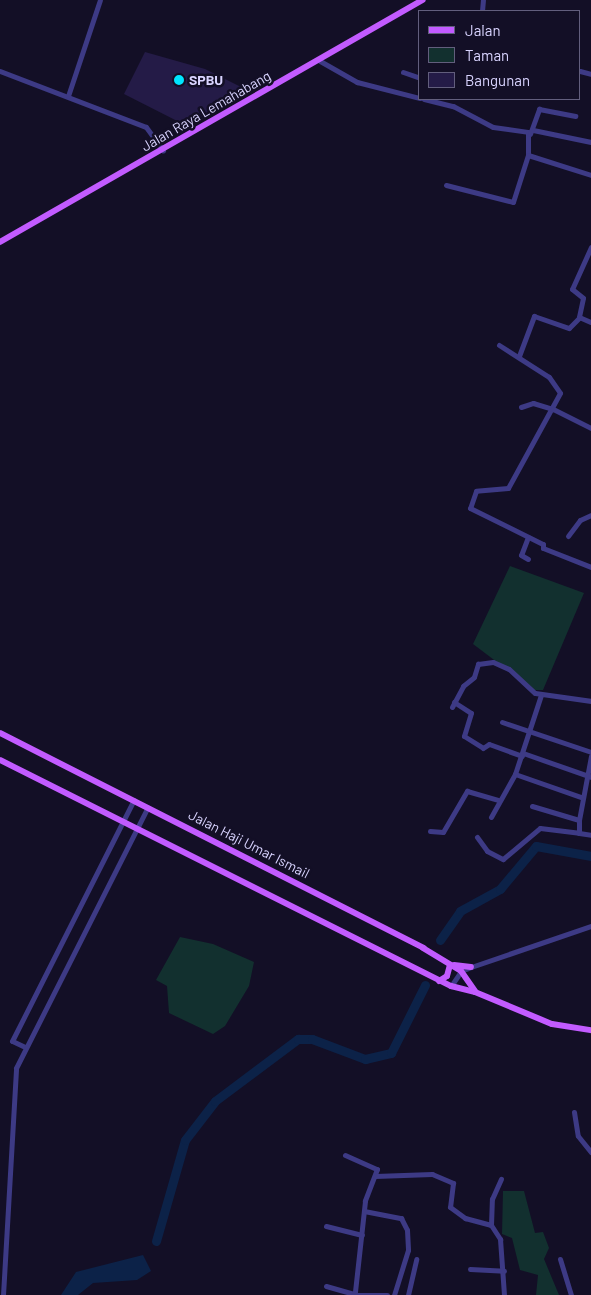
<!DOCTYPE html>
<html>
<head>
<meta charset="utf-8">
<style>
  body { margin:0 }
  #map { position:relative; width:591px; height:1295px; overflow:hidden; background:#130f26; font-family:Barlow,sans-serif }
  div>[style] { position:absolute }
  .green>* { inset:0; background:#12302f }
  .water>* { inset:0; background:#0c2248 }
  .river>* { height:9px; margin:-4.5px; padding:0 4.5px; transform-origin:4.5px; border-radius:4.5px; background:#0c2248 }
  .building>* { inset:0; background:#241b47 }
  .minor>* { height:5px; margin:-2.5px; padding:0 2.5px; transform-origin:2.5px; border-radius:2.5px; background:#3d3a85 }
  .major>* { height:6px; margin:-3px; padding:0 3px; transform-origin:3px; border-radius:3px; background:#c25bff }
  .dots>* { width:14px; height:14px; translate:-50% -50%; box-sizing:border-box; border:2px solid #130f26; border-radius:50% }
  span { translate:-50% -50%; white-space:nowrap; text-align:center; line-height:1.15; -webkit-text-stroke:5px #130f26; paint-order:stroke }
  .poi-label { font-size:14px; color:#d9d4ff; font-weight:700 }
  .left { translate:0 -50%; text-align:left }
  .street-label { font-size:14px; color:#d9d4ff }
  .legend { position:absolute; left:418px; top:10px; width:162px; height:90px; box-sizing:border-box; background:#130f26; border:1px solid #625e7d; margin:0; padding:6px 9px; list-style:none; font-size:15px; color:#d9d4ff }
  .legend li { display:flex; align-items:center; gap:10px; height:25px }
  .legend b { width:25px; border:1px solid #625e7d }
</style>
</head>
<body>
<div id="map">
  <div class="green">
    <div style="clip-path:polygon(510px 566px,584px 593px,543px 690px,534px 690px,473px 644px)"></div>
    <div style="clip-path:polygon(180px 937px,213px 944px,254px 962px,249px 986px,225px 1026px,213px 1034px,169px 1013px,167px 986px,156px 980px)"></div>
    <div style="clip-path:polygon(503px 1191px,524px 1191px,535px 1233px,543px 1232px,549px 1248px,544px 1259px,559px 1295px,536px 1295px,538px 1275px,520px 1270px,512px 1238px,502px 1234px)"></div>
  </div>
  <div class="water">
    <div style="clip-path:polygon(143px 1255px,151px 1271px,137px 1280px,93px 1283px,78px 1295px,61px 1295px,76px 1272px)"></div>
  </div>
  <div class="river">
    <div style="left:440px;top:940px;width:35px;rotate:-55deg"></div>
    <div style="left:460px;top:911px;width:46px;rotate:-28.8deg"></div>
    <div style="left:500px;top:889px;width:56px;rotate:-50.1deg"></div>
    <div style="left:536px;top:846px;width:56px;rotate:10.3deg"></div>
    <div style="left:156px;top:1241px;width:105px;rotate:-74deg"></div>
    <div style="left:185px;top:1140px;width:49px;rotate:-52.4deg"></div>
    <div style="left:215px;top:1101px;width:104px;rotate:-36.8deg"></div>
    <div style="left:298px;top:1039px;width:14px"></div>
    <div style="left:312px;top:1039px;width:57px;rotate:20.7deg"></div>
    <div style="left:365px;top:1059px;width:27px;rotate:-13deg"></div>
    <div style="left:391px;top:1053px;width:76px;rotate:-63.4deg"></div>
  </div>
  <div class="building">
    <div style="clip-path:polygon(145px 52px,205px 69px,249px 91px,189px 127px,124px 94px)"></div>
  </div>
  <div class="minor">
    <div style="left:482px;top:11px;width:11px;rotate:-85deg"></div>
    <div style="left:320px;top:61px;width:43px;rotate:29.6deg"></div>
    <div style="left:357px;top:82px;width:65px;rotate:14.3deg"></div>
    <div style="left:0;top:71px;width:156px;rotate:21deg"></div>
    <div style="left:146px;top:127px;width:29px;rotate:54deg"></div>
    <div style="left:580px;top:71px;width:11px;rotate:15deg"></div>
    <div style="left:403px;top:72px;width:18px;rotate:19deg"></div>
    <div style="left:68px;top:96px;width:101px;rotate:-71.6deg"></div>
    <div style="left:424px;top:99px;width:30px;rotate:14deg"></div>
    <div style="left:453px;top:106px;width:45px;rotate:27.7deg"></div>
    <div style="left:493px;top:127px;width:35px;rotate:8deg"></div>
    <div style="left:528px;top:132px;width:23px;rotate:90deg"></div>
    <div style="left:528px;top:155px;width:66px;rotate:17.6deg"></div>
    <div style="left:533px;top:130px;width:59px;rotate:11.7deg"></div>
    <div style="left:530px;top:134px;width:27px;rotate:-70deg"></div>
    <div style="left:539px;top:109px;width:37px;rotate:11deg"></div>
    <div style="left:446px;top:185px;width:69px;rotate:14.2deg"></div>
    <div style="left:513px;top:202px;width:49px;rotate:-72.3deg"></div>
    <div style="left:591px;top:247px;width:46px;rotate:114.3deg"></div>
    <div style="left:572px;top:289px;width:14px;rotate:39deg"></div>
    <div style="left:583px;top:298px;width:19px;rotate:102deg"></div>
    <div style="left:579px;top:317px;width:13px;rotate:23deg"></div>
    <div style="left:499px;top:345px;width:59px;rotate:32.6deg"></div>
    <div style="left:549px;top:377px;width:19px;rotate:55deg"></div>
    <div style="left:560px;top:393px;width:108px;rotate:118.7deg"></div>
    <div style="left:508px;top:488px;width:32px;rotate:175deg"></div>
    <div style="left:476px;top:491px;width:18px;rotate:109deg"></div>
    <div style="left:470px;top:508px;width:81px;rotate:26.3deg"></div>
    <div style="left:543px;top:544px;width:4px;rotate:90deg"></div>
    <div style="left:543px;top:548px;width:52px;rotate:21.6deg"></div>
    <div style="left:519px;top:356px;width:43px;rotate:-69.4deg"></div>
    <div style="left:534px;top:316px;width:37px;rotate:19deg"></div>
    <div style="left:569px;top:328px;width:14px;rotate:-45deg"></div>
    <div style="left:521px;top:407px;width:13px;rotate:-18deg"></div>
    <div style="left:533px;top:403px;width:21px;rotate:17deg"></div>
    <div style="left:553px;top:409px;width:42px;rotate:26.6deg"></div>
    <div style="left:568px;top:536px;width:20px;rotate:-53deg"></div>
    <div style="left:580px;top:520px;width:12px;rotate:-24deg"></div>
    <div style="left:528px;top:537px;width:19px;rotate:111deg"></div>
    <div style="left:521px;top:555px;width:8px;rotate:30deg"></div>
    <div style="left:454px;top:702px;width:20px;rotate:33deg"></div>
    <div style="left:471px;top:713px;width:24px;rotate:107deg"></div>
    <div style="left:464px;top:736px;width:22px;rotate:32deg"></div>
    <div style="left:483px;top:748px;width:7px;rotate:-34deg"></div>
    <div style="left:489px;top:744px;width:35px;rotate:20deg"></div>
    <div style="left:452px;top:707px;width:24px;rotate:-62deg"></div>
    <div style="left:463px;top:686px;width:14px;rotate:-39deg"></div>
    <div style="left:474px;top:677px;width:14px;rotate:-73deg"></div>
    <div style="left:478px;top:664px;width:15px;rotate:-8deg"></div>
    <div style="left:493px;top:662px;width:17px;rotate:24deg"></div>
    <div style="left:509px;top:669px;width:35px;rotate:43deg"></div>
    <div style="left:535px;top:693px;width:57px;rotate:8.1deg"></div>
    <div style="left:502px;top:722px;width:94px;rotate:18.6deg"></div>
    <div style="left:523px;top:753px;width:72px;rotate:19.4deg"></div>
    <div style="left:591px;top:756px;width:65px;rotate:100.6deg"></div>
    <div style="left:579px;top:820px;width:13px;rotate:90deg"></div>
    <div style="left:579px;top:833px;width:12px;rotate:9deg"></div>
    <div style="left:515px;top:774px;width:70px;rotate:19.2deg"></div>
    <div style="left:532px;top:806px;width:49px;rotate:16.6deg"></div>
    <div style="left:491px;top:817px;width:49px;rotate:-60.8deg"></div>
    <div style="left:515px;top:774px;width:83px;rotate:-71.8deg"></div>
    <div style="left:430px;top:831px;width:13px;rotate:4deg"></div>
    <div style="left:443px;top:832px;width:48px;rotate:-59.7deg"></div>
    <div style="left:467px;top:791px;width:32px;rotate:16deg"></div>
    <div style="left:477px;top:837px;width:17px;rotate:54deg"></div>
    <div style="left:487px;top:851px;width:18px;rotate:27deg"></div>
    <div style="left:503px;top:859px;width:48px;rotate:-40deg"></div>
    <div style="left:540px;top:828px;width:39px;rotate:7deg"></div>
    <div style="left:451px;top:986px;width:18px;rotate:-56deg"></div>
    <div style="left:461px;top:971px;width:11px;rotate:-22deg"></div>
    <div style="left:471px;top:967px;width:127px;rotate:-18.9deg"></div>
    <div style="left:25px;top:1047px;width:14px;rotate:-155deg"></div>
    <div style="left:12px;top:1041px;width:270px;rotate:-63.2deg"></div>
    <div style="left:574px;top:1112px;width:24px;rotate:81deg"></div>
    <div style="left:578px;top:1136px;width:21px;rotate:51deg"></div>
    <div style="left:345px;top:1155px;width:35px;rotate:24deg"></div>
    <div style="left:377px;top:1169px;width:34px;rotate:111deg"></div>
    <div style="left:365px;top:1201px;width:92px;rotate:96.3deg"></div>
    <div style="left:375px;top:1176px;width:57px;rotate:-2deg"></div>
    <div style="left:432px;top:1174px;width:23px;rotate:23deg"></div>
    <div style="left:453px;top:1183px;width:24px;rotate:97deg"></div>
    <div style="left:450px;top:1207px;width:19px;rotate:36deg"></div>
    <div style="left:465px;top:1218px;width:27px;rotate:15deg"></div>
    <div style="left:491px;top:1225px;width:17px;rotate:57deg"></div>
    <div style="left:500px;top:1239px;width:56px;rotate:85.9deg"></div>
    <div style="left:364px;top:1211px;width:38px;rotate:11deg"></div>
    <div style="left:401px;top:1218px;width:13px;rotate:63deg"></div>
    <div style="left:407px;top:1230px;width:20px;rotate:87deg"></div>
    <div style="left:408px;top:1250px;width:47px;rotate:107.3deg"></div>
    <div style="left:491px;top:1225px;width:26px;rotate:-88deg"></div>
    <div style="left:492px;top:1199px;width:22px;rotate:-66deg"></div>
    <div style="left:326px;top:1226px;width:37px;rotate:14deg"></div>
    <div style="left:560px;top:1259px;width:38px;rotate:73deg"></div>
    <div style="left:470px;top:1269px;width:34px;rotate:3deg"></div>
    <div style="left:326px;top:1286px;width:29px;rotate:16deg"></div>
    <div style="left:3px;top:1295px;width:227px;rotate:-86.7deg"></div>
    <div style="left:16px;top:1068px;width:292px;rotate:-63.2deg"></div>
    <div style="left:353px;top:1295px;width:34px"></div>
    <div style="left:408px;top:1295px;width:37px;rotate:-77deg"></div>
  </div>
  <div class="major">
    <div style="left:0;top:242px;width:487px;rotate:-29.8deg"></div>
    <div style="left:0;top:733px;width:475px;rotate:26.9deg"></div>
    <div style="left:423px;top:948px;width:44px;rotate:31.2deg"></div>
    <div style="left:461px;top:971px;width:24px;rotate:55deg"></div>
    <div style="left:0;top:760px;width:504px;rotate:26.62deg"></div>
    <div style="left:451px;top:986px;width:25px;rotate:14deg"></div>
    <div style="left:475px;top:992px;width:83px;rotate:22.6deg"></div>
    <div style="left:552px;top:1024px;width:39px;rotate:9deg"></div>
    <div style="left:454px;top:965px;width:17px;rotate:7deg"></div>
    <div style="left:439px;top:981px;width:9px;rotate:-32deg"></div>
    <div style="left:447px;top:976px;width:11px;rotate:-75deg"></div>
  </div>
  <div class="dots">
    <div style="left:179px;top:80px;background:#00e5ff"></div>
  </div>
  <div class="poi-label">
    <span class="left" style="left:189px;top:80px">SPBU</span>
  </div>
  <div class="street-label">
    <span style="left:206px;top:111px;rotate:-30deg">Jalan Raya Lemahabang</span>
    <span style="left:249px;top:844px;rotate:27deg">Jalan Haji Umar Ismail</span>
  </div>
  <ul class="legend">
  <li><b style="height:6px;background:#c25bff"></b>Jalan</li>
  <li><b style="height:14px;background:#12302f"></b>Taman</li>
  <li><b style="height:14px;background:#241b47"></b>Bangunan</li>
  </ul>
</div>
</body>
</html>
